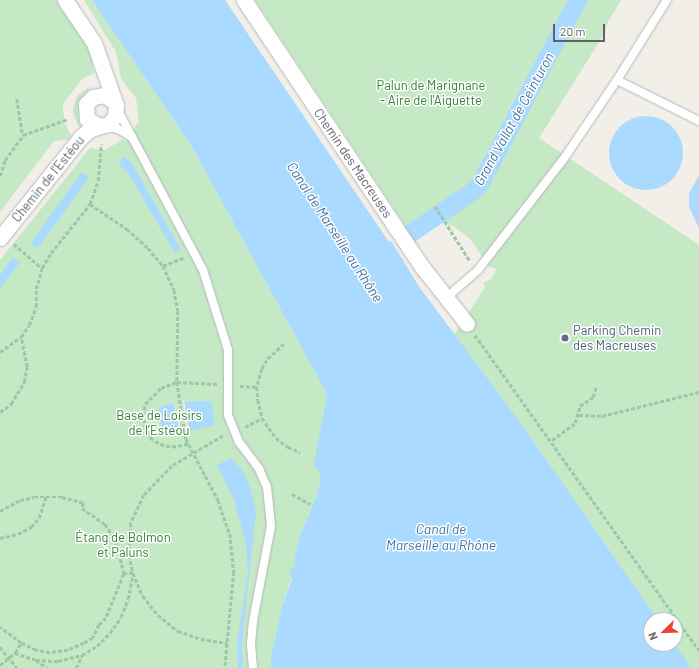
<!DOCTYPE html>
<html>
<head>
<meta charset="utf-8">
<style>
  body { margin:0 }
  #map { position:relative; width:699px; height:668px; overflow:hidden; background:#f1efe8; font-family:Barlow,sans-serif }
  div>[style] { position:absolute }
  .green>* { inset:0; background:#c5e8c5 }
  .water>* { inset:0; background:#aadaff; transform-origin:0 0 }
  .round { border-radius:50% }
  .pier>* { inset:0; background:#f1efe8 }
  .canal>* { height:18px; margin:-9px; padding:0 9px; transform-origin:9px; border-radius:9px; background:#aadaff }
  .path>* { height:2.5px; margin-top:-1.25px; transform-origin:0; background:repeating-linear-gradient(90deg,#9cc7a9 0 4px,transparent 0 6px) }
  .roads { filter:drop-shadow(0 0 1px #b5b8bc) drop-shadow(0 0 1px #b5b8bc) }
  .service>* { height:8px; margin:-4px; padding:0 4px; transform-origin:4px; border-radius:4px; background:#fff }
  .minor>* { height:15px; margin:-7.5px; padding:0 7.5px; transform-origin:7.5px; border-radius:7.5px; background:#fff }
  .dots>* { width:11px; height:11px; translate:-50% -50%; box-sizing:border-box; border:2px solid #fff; border-radius:50% }
  span { translate:-50% -50%; white-space:nowrap; text-align:center; line-height:1.15; -webkit-text-stroke:3px #fff; paint-order:stroke }
  .park-label { font-size:13px; color:#348238 }
  .street-label { font-size:13px; color:#5f6368 }
  .service-label { font-size:13px; color:#4e5e75 }
  .left { translate:0 -50%; text-align:left }
  .water-label { font-size:14px; color:#4174aa; font-style:italic }
  .north { position:absolute; left:643px; top:612px; width:40px; height:40px; box-sizing:border-box; background:#fff; border:1px solid #bfc1c3; border-radius:50%; rotate:247deg; font-size:11px; font-weight:700; line-height:16px; text-align:center; color:#5f6368 }
  .north::after { content:''; display:block; margin:auto; width:14px; height:18px; background:#ea4335; clip-path:polygon(50% 0,100% 100%,50% 72%,0 100%) }
  .scale { position:absolute; left:553px; top:24px; width:52px; height:18px; box-sizing:border-box; border:2px solid #5f6368; border-top:0; padding-left:5px; font-size:12px; line-height:14px; white-space:nowrap; color:#5f6368; -webkit-text-stroke:3px #fff; paint-order:stroke }
</style>
</head>
<body>
<div id="map">
  <div class="green">
    <div style="clip-path:polygon(0 0,56px 0,91px 51px,94px 73px,82px 79px,63px 104px,64px 122px,73px 139px,54px 141px,0 212px)"></div>
    <div style="clip-path:polygon(84px 0,92px 0,192px 147px,327px 394px,320px 481px,316px 498px,300px 536px,296px 566px,282px 606px,271px 657px,271px 668px,0 668px,0 260px,90px 148px,105px 150px,123px 139px,125px 142px,139px 121px,136px 98px,121px 79px,116px 52px)"></div>
    <div style="clip-path:polygon(255px 0,621px 0,608px 22px,604px 34px,539px 138px,699px 245px,699px 668px,691px 668px,675px 644px,675px 620px,658px 620px,523px 426px,454px 335px,485px 287px,483px 283px,490px 280px,497px 269px,488px 266px,471px 240px,455px 227px,441px 222px,415px 240px)"></div>
    <div style="clip-path:polygon(91px 85px,80px 105px,78px 115px,81px 130px,74px 117px,73px 107px,77px 96px)"></div>
  </div>
  <div class="water">
    <div style="clip-path:polygon(92px 0,225px 0,389px 242px,391px 241px,420px 288px,523px 426px,658px 620px,651px 620px,651px 644px,675px 644px,691px 668px,271px 668px,271px 657px,282px 606px,292px 580px,290px 570px,296px 566px,294px 561px,300px 536px,316px 498px,320px 481px,320px 472px,314px 465px,327px 394px,192px 147px)"></div>
    <div class="round" style="left:609px;top:116px;width:74px;height:74px"></div>
    <div style="clip-path:polygon(123px 156px,133px 165px,181px 250px,175px 253px,128px 173px,119px 164px)"></div>
    <div style="left:82px;top:172px;width:9px;height:88px;rotate:36deg"></div>
    <div style="clip-path:polygon(699px 175px,699px 228px,689px 207px,689px 194px)"></div>
    <div style="clip-path:polygon(13px 257px,20px 262px,0 289px,0 275px)"></div>
    <div style="clip-path:polygon(211px 401px,215px 425px,189px 431px,184px 402px)"></div>
    <div style="clip-path:polygon(174px 403px,179px 433px,171px 434px,165px 432px,157px 416px,158px 409px,164px 405px)"></div>
    <div style="clip-path:polygon(231px 458px,243px 471px,251px 490px,256px 513px,242px 644px,243px 668px,238px 668px,237px 643px,248px 572px,246px 544px,234px 500px,217px 465px)"></div>
  </div>
  <div class="pier">
    <div style="clip-path:polygon(183px 400px,184px 400px,189px 433px,187px 431px)"></div>
    <div style="clip-path:polygon(174px 401px,181px 432px,180px 434px,174px 403px)"></div>
  </div>
  <div class="canal">
    <div style="left:410px;top:234px;width:78px;rotate:-34.1deg"></div>
    <div style="left:475px;top:190px;width:9px;rotate:-49deg"></div>
    <div style="left:481px;top:183px;width:207px;rotate:-62.1deg"></div>
  </div>
  <div class="path">
    <div style="left:17px;top:99px;width:36px;rotate:81deg"></div>
    <div style="left:0;top:176px;width:17px;rotate:-73deg"></div>
    <div style="left:5px;top:160px;width:31px;rotate:-54deg"></div>
    <div style="left:23px;top:135px;width:48px;rotate:-19.6deg"></div>
    <div style="left:90px;top:204px;width:45px;rotate:34deg"></div>
    <div style="left:127px;top:229px;width:28px;rotate:42deg"></div>
    <div style="left:148px;top:248px;width:23px;rotate:50deg"></div>
    <div style="left:163px;top:266px;width:26px;rotate:65deg"></div>
    <div style="left:174px;top:290px;width:21px;rotate:79deg"></div>
    <div style="left:178px;top:311px;width:71px;rotate:90.8deg"></div>
    <div style="left:177px;top:382px;width:58px;rotate:81deg"></div>
    <div style="left:186px;top:439px;width:69px;rotate:62.3deg"></div>
    <div style="left:218px;top:500px;width:36px;rotate:71deg"></div>
    <div style="left:230px;top:534px;width:38px;rotate:84deg"></div>
    <div style="left:234px;top:572px;width:96px;rotate:95.4deg"></div>
    <div style="left:435px;top:206px;width:65px;rotate:57.5deg"></div>
    <div style="left:14px;top:244px;width:37px;rotate:41deg"></div>
    <div style="left:163px;top:266px;width:22px;rotate:-22deg"></div>
    <div style="left:475px;top:335px;width:387px;rotate:54.6deg"></div>
    <div style="left:284px;top:344px;width:23px;rotate:137deg"></div>
    <div style="left:267px;top:360px;width:10px;rotate:119deg"></div>
    <div style="left:262px;top:369px;width:19px;rotate:106deg"></div>
    <div style="left:257px;top:387px;width:13px;rotate:86deg"></div>
    <div style="left:258px;top:400px;width:18px;rotate:77deg"></div>
    <div style="left:262px;top:418px;width:24px;rotate:55deg"></div>
    <div style="left:276px;top:438px;width:15px;rotate:37deg"></div>
    <div style="left:288px;top:447px;width:13px;rotate:23deg"></div>
    <div style="left:0;top:352px;width:26px;rotate:-36deg"></div>
    <div style="left:21px;top:337px;width:14px;rotate:-56deg"></div>
    <div style="left:29px;top:325px;width:19px;rotate:-69deg"></div>
    <div style="left:36px;top:307px;width:18px;rotate:-90deg"></div>
    <div style="left:36px;top:289px;width:22px;rotate:-74deg"></div>
    <div style="left:42px;top:268px;width:17px;rotate:-59deg"></div>
    <div style="left:51px;top:253px;width:63px;rotate:-51.5deg"></div>
    <div style="left:90px;top:204px;width:24px;rotate:-71deg"></div>
    <div style="left:98px;top:181px;width:37px;rotate:-85deg"></div>
    <div style="left:240px;top:386px;width:17px;rotate:3deg"></div>
    <div style="left:0;top:412px;width:14px;rotate:-36deg"></div>
    <div style="left:11px;top:404px;width:26px;rotate:-59deg"></div>
    <div style="left:24px;top:382px;width:15px;rotate:-79deg"></div>
    <div style="left:27px;top:367px;width:31px;rotate:-101deg"></div>
    <div style="left:579px;top:415px;width:23px;rotate:2deg"></div>
    <div style="left:602px;top:416px;width:100px;rotate:-13.9deg"></div>
    <div style="left:245px;top:427px;width:19px;rotate:-28deg"></div>
    <div style="left:223px;top:436px;width:59px;rotate:149.5deg"></div>
    <div style="left:172px;top:466px;width:40px;rotate:134deg"></div>
    <div style="left:144px;top:495px;width:31px;rotate:115deg"></div>
    <div style="left:131px;top:523px;width:32px;rotate:94deg"></div>
    <div style="left:129px;top:555px;width:18px;rotate:77deg"></div>
    <div style="left:133px;top:573px;width:25px;rotate:67deg"></div>
    <div style="left:143px;top:596px;width:24px;rotate:52deg"></div>
    <div style="left:158px;top:615px;width:26px;rotate:39deg"></div>
    <div style="left:178px;top:631px;width:24px;rotate:19deg"></div>
    <div style="left:201px;top:639px;width:26px;rotate:9deg"></div>
    <div style="left:552px;top:440px;width:29px;rotate:-36deg"></div>
    <div style="left:575px;top:423px;width:18px;rotate:-74deg"></div>
    <div style="left:580px;top:406px;width:16px;rotate:-35deg"></div>
    <div style="left:593px;top:397px;width:10px;rotate:-73deg"></div>
    <div style="left:188px;top:444px;width:12px;rotate:166deg"></div>
    <div style="left:176px;top:447px;width:12px;rotate:-175deg"></div>
    <div style="left:164px;top:446px;width:13px;rotate:-153deg"></div>
    <div style="left:152px;top:440px;width:13px;rotate:-122deg"></div>
    <div style="left:145px;top:429px;width:13px;rotate:-99deg"></div>
    <div style="left:143px;top:416px;width:12px;rotate:-81deg"></div>
    <div style="left:145px;top:404px;width:23px;rotate:-45deg"></div>
    <div style="left:161px;top:388px;width:17px;rotate:-21deg"></div>
    <div style="left:177px;top:382px;width:40px;rotate:2.9deg"></div>
    <div style="left:292px;top:494px;width:21px;rotate:29deg"></div>
    <div style="left:0;top:511px;width:23px;rotate:-29deg"></div>
    <div style="left:20px;top:500px;width:14px;rotate:-12deg"></div>
    <div style="left:34px;top:497px;width:28px"></div>
    <div style="left:62px;top:497px;width:23px;rotate:15deg"></div>
    <div style="left:84px;top:503px;width:5px;rotate:112deg"></div>
    <div style="left:82px;top:508px;width:28px;rotate:35deg"></div>
    <div style="left:105px;top:524px;width:20px;rotate:57deg"></div>
    <div style="left:116px;top:541px;width:34px;rotate:76deg"></div>
    <div style="left:124px;top:574px;width:48px;rotate:112.2deg"></div>
    <div style="left:106px;top:618px;width:10px;rotate:135deg"></div>
    <div style="left:99px;top:625px;width:14px;rotate:115deg"></div>
    <div style="left:93px;top:638px;width:10px;rotate:151deg"></div>
    <div style="left:84px;top:643px;width:17px;rotate:156deg"></div>
    <div style="left:68px;top:650px;width:18px;rotate:171deg"></div>
    <div style="left:50px;top:653px;width:14px;rotate:-168deg"></div>
    <div style="left:36px;top:650px;width:17px;rotate:-155deg"></div>
    <div style="left:21px;top:643px;width:26px;rotate:-143deg"></div>
    <div style="left:0;top:538px;width:18px;rotate:-13deg"></div>
    <div style="left:18px;top:534px;width:15px;rotate:-28deg"></div>
    <div style="left:31px;top:527px;width:12px;rotate:-48deg"></div>
    <div style="left:39px;top:518px;width:23px;rotate:-72deg"></div>
    <div style="left:116px;top:541px;width:14px;rotate:-17deg"></div>
    <div style="left:0;top:647px;width:27px;rotate:51deg"></div>
    <div style="left:15px;top:653px;width:22px;rotate:18deg"></div>
    <div style="left:36px;top:660px;width:22px;rotate:3deg"></div>
    <div style="left:58px;top:661px;width:25px;rotate:-14deg"></div>
    <div style="left:82px;top:655px;width:17px;rotate:-31deg"></div>
    <div style="left:97px;top:646px;width:18px;rotate:-45deg"></div>
    <div style="left:110px;top:633px;width:19px;rotate:-55deg"></div>
    <div style="left:121px;top:617px;width:19px;rotate:-69deg"></div>
    <div style="left:128px;top:599px;width:26px;rotate:-79deg"></div>
    <div style="left:133px;top:573px;width:9px;rotate:174deg"></div>
    <div style="left:36px;top:660px;width:14px;rotate:36deg"></div>
    <div style="left:0;top:665px;width:19px;rotate:-39deg"></div>
    <div style="left:15px;top:653px;width:12px;rotate:-59deg"></div>
    <div style="left:76px;top:668px;width:14px;rotate:-65deg"></div>
  </div>
  <div class="roads">
    <div class="service">
      <div style="left:617px;top:80px;width:94px;rotate:-58deg"></div>
      <div style="left:105px;top:126px;width:13px;rotate:13deg"></div>
      <div style="left:118px;top:129px;width:16px;rotate:30deg"></div>
      <div style="left:132px;top:137px;width:32px;rotate:-118deg"></div>
      <div style="left:132px;top:137px;width:151px;rotate:61.9deg"></div>
      <div style="left:203px;top:270px;width:84px;rotate:72.6deg"></div>
      <div style="left:228px;top:350px;width:65px;rotate:90deg"></div>
      <div style="left:228px;top:415px;width:29px;rotate:68deg"></div>
      <div style="left:239px;top:442px;width:34px;rotate:53deg"></div>
      <div style="left:259px;top:469px;width:20px;rotate:66deg"></div>
      <div style="left:267px;top:487px;width:39px;rotate:84deg"></div>
      <div style="left:271px;top:526px;width:97px;rotate:100.7deg"></div>
      <div style="left:253px;top:621px;width:24px;rotate:95deg"></div>
      <div style="left:251px;top:645px;width:23px;rotate:85deg"></div>
      <div style="left:446px;top:298px;width:43px;rotate:-41.2deg"></div>
      <div style="left:478px;top:270px;width:143px;rotate:-52.4deg"></div>
      <div style="left:565px;top:157px;width:93px;rotate:-56deg"></div>
      <div style="left:617px;top:80px;width:92px;rotate:26.6deg"></div>
    </div>
    <div class="minor">
      <div style="left:65px;top:0;width:52px;rotate:56deg"></div>
      <div style="left:94px;top:43px;width:66px;rotate:70.5deg"></div>
      <div style="left:116px;top:105px;width:11px;rotate:95deg"></div>
      <div style="left:115px;top:116px;width:10px;rotate:127deg"></div>
      <div style="left:109px;top:124px;width:9px;rotate:167deg"></div>
      <div style="left:100px;top:126px;width:15px;rotate:-152deg"></div>
      <div style="left:87px;top:119px;width:15px;rotate:-94deg"></div>
      <div style="left:86px;top:104px;width:10px;rotate:-45deg"></div>
      <div style="left:93px;top:97px;width:11px;rotate:-10deg"></div>
      <div style="left:104px;top:95px;width:11px;rotate:34deg"></div>
      <div style="left:244px;top:0;width:322px;rotate:56.3deg"></div>
      <div style="left:423px;top:268px;width:71px;rotate:51.8deg"></div>
      <div style="left:0;top:238px;width:129px;rotate:-51.3deg"></div>
      <div style="left:81px;top:137px;width:11px;rotate:-41deg"></div>
      <div style="left:89px;top:130px;width:12px;rotate:-20deg"></div>
    </div>
  </div>
  <div class="dots">
    <div style="left:565px;top:338px;background:#5c6f8a"></div>
  </div>
  <div class="park-label">
    <span style="left:431px;top:93px">Palun de Marignane<br>- Aire de l'Aiguette</span>
    <span style="left:159px;top:423px">Base de Loisirs<br>de l’Estéou</span>
    <span style="left:123px;top:545px">Étang de Bolmon<br>et Paluns</span>
  </div>
  <div class="street-label">
    <span style="left:353px;top:163px;rotate:56deg">Chemin des Macreuses</span>
    <span style="left:48px;top:179px;rotate:-51deg">Chemin de l'Estéou</span>
  </div>
  <div class="service-label">
    <span class="left" style="left:573px;top:338px">Parking Chemin<br>des Macreuses</span>
  </div>
  <div class="water-label">
    <span style="left:514px;top:119px;rotate:-61deg">Grand Vallat de Ceinturon</span>
    <span style="left:335px;top:232px;rotate:57deg">Canal de Marseille au Rhône</span>
    <span style="left:441px;top:537px">Canal de<br>Marseille au Rhône</span>
  </div>
  <div class="north">N</div>
  <div class="scale">20 m</div>
</div>
</body>
</html>
